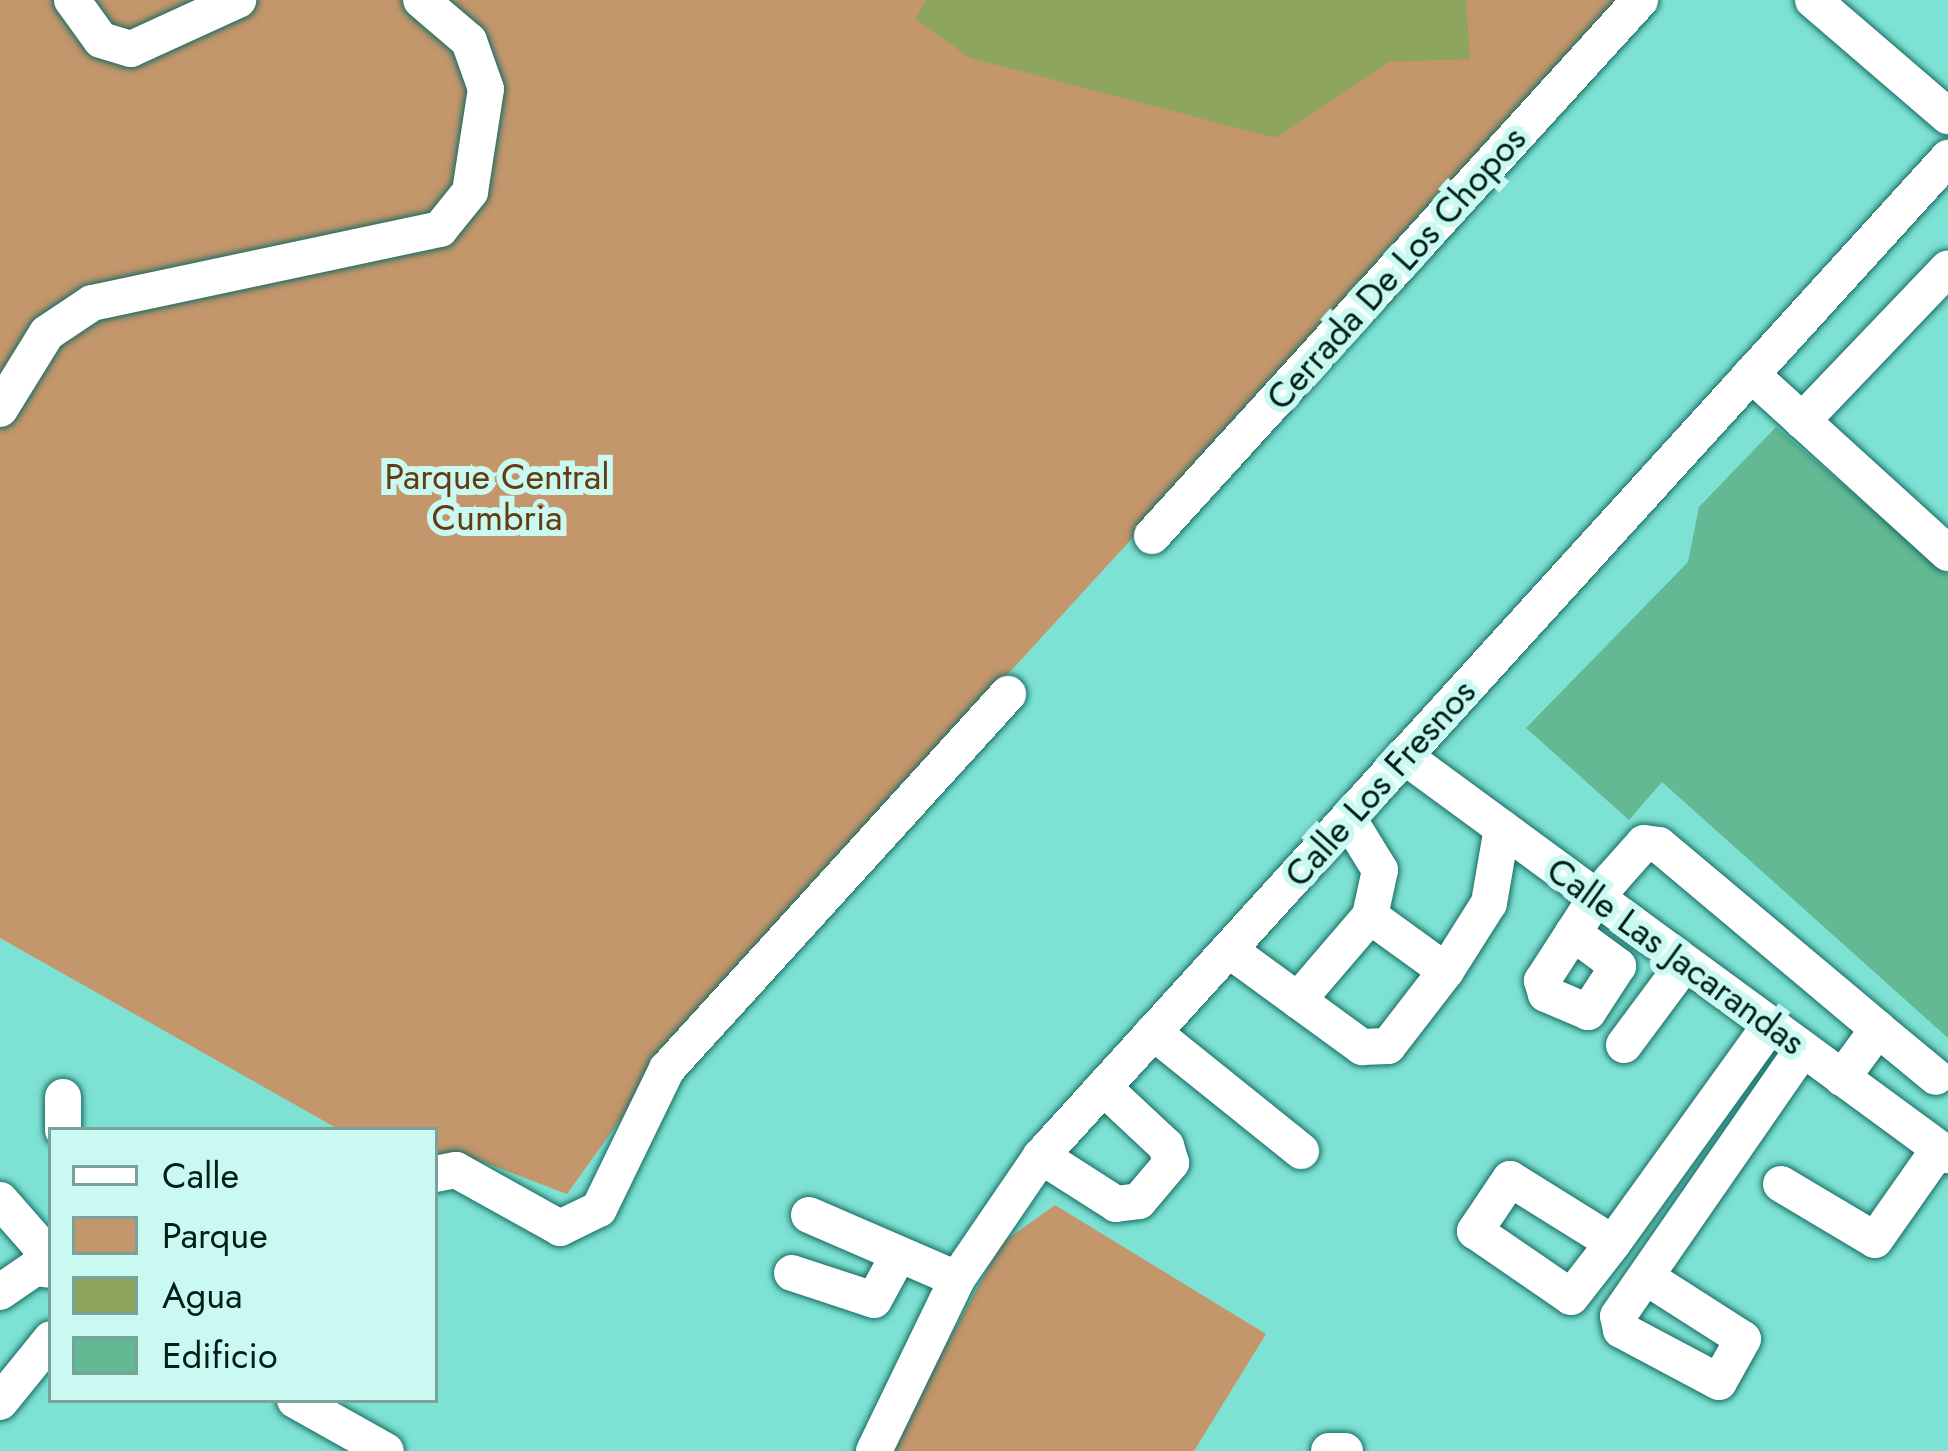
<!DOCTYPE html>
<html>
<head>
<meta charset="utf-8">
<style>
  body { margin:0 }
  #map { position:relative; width:1948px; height:1451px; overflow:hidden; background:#7de2d3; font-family:Jost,sans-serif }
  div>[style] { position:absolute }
  .green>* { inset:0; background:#c4966b }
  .water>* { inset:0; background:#8ea55d }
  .building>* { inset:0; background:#63b994 }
  .roads { filter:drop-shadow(0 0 3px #166b62) drop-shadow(0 0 3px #166b62) }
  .minor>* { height:36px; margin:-18px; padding:0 18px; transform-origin:18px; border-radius:18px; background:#fff }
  span { translate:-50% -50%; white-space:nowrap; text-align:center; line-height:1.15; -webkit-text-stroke:12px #caf9f1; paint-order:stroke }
  .street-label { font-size:36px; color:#001f1b }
  .park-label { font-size:36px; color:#643c11 }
  .legend { position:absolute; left:48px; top:1127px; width:390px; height:276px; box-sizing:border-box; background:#caf9f1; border:3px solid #79a29b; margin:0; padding:15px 21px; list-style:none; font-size:36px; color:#001f1b }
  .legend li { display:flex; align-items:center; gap:24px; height:60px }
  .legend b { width:60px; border:3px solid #79a29b }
</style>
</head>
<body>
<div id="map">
  <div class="green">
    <div style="clip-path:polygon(0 0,1625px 0,692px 1019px,567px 1194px,462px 1154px,435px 1156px,435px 1130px,340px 1130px,0 938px)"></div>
    <div style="clip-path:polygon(1055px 1205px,1266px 1334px,1194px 1451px,888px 1451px,1002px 1243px)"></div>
  </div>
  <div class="water">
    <div style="clip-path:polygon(926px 0,1466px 0,1470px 59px,1389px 62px,1276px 138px,970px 58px,915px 19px)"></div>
  </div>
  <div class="building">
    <div style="clip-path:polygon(1776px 427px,1948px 575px,1948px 1038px,1662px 782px,1629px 820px,1526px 728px,1688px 562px,1699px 507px)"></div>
  </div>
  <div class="roads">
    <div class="minor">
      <div style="left:72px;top:0;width:49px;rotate:54.1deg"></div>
      <div style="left:101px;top:40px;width:31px;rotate:17deg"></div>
      <div style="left:131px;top:49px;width:118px;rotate:-24.6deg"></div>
      <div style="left:1813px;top:0;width:178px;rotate:40.7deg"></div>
      <div style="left:1751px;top:374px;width:266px;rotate:42.3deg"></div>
      <div style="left:0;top:409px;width:89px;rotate:-58.3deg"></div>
      <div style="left:47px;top:333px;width:54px;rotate:-33.7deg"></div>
      <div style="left:92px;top:303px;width:356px;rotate:-12deg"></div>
      <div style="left:440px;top:229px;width:48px;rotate:-51deg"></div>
      <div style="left:470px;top:192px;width:104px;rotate:-81.2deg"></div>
      <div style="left:486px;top:89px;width:51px;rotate:-109.5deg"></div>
      <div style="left:469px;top:41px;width:63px;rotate:-139.5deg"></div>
      <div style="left:1802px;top:421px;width:211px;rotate:-46.3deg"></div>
      <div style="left:1152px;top:536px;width:725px;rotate:-47.68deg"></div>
      <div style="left:1404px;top:756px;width:675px;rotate:36.26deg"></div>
      <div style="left:1348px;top:818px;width:61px;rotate:58.4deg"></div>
      <div style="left:1380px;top:870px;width:47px;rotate:102.3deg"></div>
      <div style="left:1573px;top:933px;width:56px;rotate:36.3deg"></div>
      <div style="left:1618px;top:966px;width:55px;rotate:123.1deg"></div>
      <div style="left:1588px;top:1012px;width:46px;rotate:-156.8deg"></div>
      <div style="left:1546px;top:994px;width:14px;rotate:-107deg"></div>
      <div style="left:1542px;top:981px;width:57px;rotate:-57.1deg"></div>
      <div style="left:1573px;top:933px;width:27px;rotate:-57deg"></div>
      <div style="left:1588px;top:910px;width:15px;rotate:-53deg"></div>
      <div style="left:1597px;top:898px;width:24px;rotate:-52deg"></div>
      <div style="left:1612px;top:879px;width:48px;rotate:-48.4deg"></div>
      <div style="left:1644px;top:843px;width:15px;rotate:8deg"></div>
      <div style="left:1659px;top:845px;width:286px;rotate:40deg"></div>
      <div style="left:1878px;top:1029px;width:61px;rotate:126.3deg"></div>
      <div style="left:1229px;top:950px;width:165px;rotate:36.1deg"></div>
      <div style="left:1362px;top:1047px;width:26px;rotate:-2deg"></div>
      <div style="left:1388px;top:1046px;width:95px;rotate:-52.3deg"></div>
      <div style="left:1446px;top:971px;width:94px;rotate:-144.1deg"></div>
      <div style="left:1370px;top:916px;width:111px;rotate:130.6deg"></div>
      <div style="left:1446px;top:971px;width:80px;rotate:-57.7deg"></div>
      <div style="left:1489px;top:903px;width:76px;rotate:-80.2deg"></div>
      <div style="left:1878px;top:1029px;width:75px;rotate:39.6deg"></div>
      <div style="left:1153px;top:1032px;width:190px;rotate:38.8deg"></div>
      <div style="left:1624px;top:1045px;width:102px;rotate:-53.4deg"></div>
      <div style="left:63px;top:1097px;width:33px;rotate:90deg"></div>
      <div style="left:1041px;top:1156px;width:89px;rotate:32.6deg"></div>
      <div style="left:1116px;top:1204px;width:23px;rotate:-7deg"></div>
      <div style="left:1139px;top:1201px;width:50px;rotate:-49.9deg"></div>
      <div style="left:1171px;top:1163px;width:18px;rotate:-106deg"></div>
      <div style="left:1166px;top:1146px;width:86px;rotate:-136.9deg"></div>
      <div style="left:435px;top:1174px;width:21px;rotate:-11deg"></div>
      <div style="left:456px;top:1170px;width:119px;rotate:29.1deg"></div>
      <div style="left:560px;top:1228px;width:43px;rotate:-26deg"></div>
      <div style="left:599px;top:1209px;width:156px;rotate:-64.1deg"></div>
      <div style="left:667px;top:1069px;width:507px;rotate:-47.72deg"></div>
      <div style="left:1781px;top:1184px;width:109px;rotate:30.8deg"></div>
      <div style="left:1875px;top:1240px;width:111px;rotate:-54.9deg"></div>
      <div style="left:0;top:1200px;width:77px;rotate:48.7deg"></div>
      <div style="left:809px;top:1215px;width:161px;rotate:23.4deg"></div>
      <div style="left:1613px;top:1243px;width:121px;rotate:-148.1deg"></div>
      <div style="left:1510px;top:1179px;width:63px;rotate:123.9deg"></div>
      <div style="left:1475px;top:1231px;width:116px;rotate:34.5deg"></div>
      <div style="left:1571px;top:1297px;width:68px;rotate:-52.1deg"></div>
      <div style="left:1613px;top:1243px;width:269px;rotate:-54.2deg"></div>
      <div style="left:792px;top:1273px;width:86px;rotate:18.2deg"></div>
      <div style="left:874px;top:1300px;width:52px;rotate:-61.5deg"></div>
      <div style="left:1646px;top:1277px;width:115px;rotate:32.6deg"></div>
      <div style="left:1743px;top:1339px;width:49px;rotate:119.2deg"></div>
      <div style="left:1719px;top:1382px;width:111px;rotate:-152deg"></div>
      <div style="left:1621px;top:1330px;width:14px;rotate:-102deg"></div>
      <div style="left:1618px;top:1316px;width:325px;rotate:-55.3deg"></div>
      <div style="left:0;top:1292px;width:42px;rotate:-34.4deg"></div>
      <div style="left:35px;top:1268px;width:16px;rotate:7deg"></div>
      <div style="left:295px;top:1400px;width:104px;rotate:29.3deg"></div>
      <div style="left:0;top:1402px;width:81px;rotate:-51deg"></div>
      <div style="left:874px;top:1451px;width:191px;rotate:-64.2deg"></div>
      <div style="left:957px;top:1279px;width:149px;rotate:-55.7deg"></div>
      <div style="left:1041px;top:1156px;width:1349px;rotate:-47.73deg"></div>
      <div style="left:1329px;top:1451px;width:16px"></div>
    </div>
  </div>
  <div class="street-label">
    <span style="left:1396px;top:268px;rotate:-48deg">Cerrada De Los Chopos</span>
    <span style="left:1380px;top:783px;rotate:-48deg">Calle Los Fresnos</span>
    <span style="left:1676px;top:956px;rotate:36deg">Calle Las Jacarandas</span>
  </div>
  <div class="park-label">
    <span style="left:497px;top:497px">Parque Central<br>Cumbria</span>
  </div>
  <ul class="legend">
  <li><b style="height:15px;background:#fff"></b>Calle</li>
  <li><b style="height:33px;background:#c4966b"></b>Parque</li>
  <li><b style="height:33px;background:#8ea55d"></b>Agua</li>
  <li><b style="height:33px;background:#63b994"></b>Edificio</li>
  </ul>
</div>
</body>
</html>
